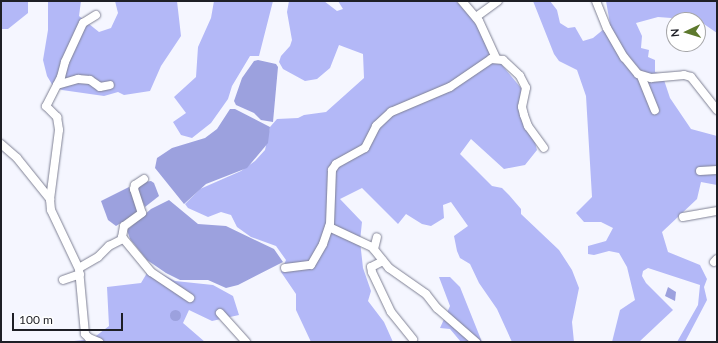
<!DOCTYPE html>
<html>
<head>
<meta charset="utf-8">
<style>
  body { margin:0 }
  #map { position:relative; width:718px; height:343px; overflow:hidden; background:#f5f6ff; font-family:Lato,sans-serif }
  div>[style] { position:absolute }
  .forest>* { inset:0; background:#b3b8f7 }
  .water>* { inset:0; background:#9ca1de }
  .round { border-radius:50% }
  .roads { filter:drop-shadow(0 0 1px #7f8194) drop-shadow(0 0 1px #7f8194) }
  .minor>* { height:8px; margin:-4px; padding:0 4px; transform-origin:4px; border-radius:4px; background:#fff }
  span { translate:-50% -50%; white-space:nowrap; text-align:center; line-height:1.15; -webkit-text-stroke:4px #fff; paint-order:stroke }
  .frame { position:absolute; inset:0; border:2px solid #1e1f26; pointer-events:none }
  .north { position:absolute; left:666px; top:12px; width:40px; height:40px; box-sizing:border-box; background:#fff; border:1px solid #a5a5a8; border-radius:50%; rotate:266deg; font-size:11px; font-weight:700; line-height:16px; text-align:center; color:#1e1f26 }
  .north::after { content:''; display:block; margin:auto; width:14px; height:18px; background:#5d792d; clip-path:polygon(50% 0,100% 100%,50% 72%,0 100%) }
  .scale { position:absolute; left:12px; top:313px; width:111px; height:18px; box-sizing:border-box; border:2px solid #1e1f26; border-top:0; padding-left:5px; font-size:12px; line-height:14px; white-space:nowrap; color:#1e1f26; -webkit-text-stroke:3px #fff; paint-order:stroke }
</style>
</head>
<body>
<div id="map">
  <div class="forest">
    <div style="clip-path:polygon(1px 1px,28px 1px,28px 13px,8px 29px,1px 29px)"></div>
    <div style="clip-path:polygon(48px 1px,81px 1px,79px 16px,99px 32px,111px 28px,118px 13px,115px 1px,177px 1px,181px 36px,161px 66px,150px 91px,124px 95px,118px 92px,104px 96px,62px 90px,53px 86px,47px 76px,43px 60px,48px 30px)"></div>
    <div style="clip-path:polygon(214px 1px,273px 1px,259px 56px,250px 56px,232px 86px,228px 99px,211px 123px,192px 138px,181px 135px,173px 122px,186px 113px,174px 97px,196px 77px,198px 47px,211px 18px)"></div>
    <div style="clip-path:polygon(289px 1px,324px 1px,337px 11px,343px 9px,338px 1px,456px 1px,472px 18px,493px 54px,521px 88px,537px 150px,525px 165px,504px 169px,471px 139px,460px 154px,492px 186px,502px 188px,509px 195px,521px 209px,521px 214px,559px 250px,572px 270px,579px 288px,572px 322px,574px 342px,512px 342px,497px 309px,479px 283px,470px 264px,460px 258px,457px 251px,454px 236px,468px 226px,451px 202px,443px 205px,444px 218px,431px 226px,422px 224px,406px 214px,398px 224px,362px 188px,340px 199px,362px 222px,360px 241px,363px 268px,371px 291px,368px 301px,384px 322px,393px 342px,311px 342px,296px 310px,296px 294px,281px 272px,286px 260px,276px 246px,251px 237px,237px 227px,231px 215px,221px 212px,208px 217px,188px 208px,185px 204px,200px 189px,241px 171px,255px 161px,265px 150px,270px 127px,277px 119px,298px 118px,304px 115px,326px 112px,364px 78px,363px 54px,339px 45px,330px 68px,317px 79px,305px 81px,283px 69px,279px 62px,281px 56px,290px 46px,292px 40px,287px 12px)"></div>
    <div style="clip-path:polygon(533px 1px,550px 1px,557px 10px,560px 23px,568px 28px,575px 27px,583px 41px,593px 38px,610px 24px,606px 1px,717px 1px,717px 33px,698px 20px,658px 17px,636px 23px,642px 36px,641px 48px,649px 50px,648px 57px,655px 60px,655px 72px,662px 74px,670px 98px,691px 129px,717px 136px,717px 185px,701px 182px,697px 199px,662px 232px,668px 252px,700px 265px,707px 279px,704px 287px,707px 300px,685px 342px,677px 342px,698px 305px,700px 285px,648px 268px,643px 271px,642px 276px,646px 283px,673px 310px,639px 342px,612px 342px,620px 310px,635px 300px,627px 267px,619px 253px,609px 251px,594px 255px,588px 254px,588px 246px,606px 241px,613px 228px,601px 222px,584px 222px,576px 213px,592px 197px,586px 96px,577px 70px,559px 61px,554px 54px)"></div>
    <div style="clip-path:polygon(150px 268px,175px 281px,213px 285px,233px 296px,239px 315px,212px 321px,189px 310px,183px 323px,205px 342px,65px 342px,92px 339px,109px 326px,107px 287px,141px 283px)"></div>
    <div style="clip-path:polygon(439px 277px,450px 277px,460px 287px,482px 342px,461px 342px,450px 329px,440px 328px,450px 306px)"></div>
  </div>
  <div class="water">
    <div style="clip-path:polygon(258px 60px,276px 64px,278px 67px,273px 122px,261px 120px,254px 113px,236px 105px,234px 101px,242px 78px,254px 61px)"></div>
    <div style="clip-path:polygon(230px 109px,235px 109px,270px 127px,268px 143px,247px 168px,206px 184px,184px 204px,155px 168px,157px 158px,172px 148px,205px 138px,217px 129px)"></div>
    <div style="clip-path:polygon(151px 181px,154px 183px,159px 196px,145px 207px,137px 189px,144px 182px)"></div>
    <div style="clip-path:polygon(129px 187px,139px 212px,116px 226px,108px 220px,101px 201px)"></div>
    <div style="clip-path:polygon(169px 200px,198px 224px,226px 226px,274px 249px,283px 262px,238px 285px,226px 288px,208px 280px,180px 280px,166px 273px,147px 260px,130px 239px,127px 230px,151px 209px)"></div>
    <div style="clip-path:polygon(668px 287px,676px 292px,675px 301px,665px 296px)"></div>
    <div class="round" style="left:169.5px;top:309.5px;width:11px;height:11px"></div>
  </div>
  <div class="roads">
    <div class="minor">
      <div style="left:462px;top:1px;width:26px;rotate:50deg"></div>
      <div style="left:479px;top:21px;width:41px;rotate:65.3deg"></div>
      <div style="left:596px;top:1px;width:29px;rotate:68deg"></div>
      <div style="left:607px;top:28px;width:34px;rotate:60deg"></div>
      <div style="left:624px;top:57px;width:22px;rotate:51deg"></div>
      <div style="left:638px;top:74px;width:14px;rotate:17deg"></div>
      <div style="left:651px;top:78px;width:33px;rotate:-5deg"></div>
      <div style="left:684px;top:75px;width:7px;rotate:16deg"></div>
      <div style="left:691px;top:77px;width:42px;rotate:51.8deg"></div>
      <div style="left:96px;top:15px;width:15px;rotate:148deg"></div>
      <div style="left:83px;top:23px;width:43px;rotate:114.8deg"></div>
      <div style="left:65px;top:62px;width:16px;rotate:105deg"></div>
      <div style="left:61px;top:77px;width:33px;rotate:117deg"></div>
      <div style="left:46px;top:106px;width:16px;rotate:45deg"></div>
      <div style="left:57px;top:117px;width:13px;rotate:81deg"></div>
      <div style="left:59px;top:130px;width:70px;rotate:97.4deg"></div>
      <div style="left:50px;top:199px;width:11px;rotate:85deg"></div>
      <div style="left:51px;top:210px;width:65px;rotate:64.6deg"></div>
      <div style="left:79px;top:269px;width:65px;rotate:84.7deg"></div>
      <div style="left:85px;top:334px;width:6px;rotate:45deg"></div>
      <div style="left:89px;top:338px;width:11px;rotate:22deg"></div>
      <div style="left:476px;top:17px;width:27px;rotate:-36deg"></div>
      <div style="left:641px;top:76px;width:37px;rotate:68deg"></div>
      <div style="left:57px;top:85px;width:22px;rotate:-16deg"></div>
      <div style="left:78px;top:79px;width:12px;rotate:5deg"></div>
      <div style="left:90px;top:80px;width:12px;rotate:35deg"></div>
      <div style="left:100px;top:87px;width:10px;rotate:-11deg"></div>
      <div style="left:1px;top:144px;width:21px;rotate:41deg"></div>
      <div style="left:17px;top:158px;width:53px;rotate:51.2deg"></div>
      <div style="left:700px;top:171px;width:17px;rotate:-3deg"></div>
      <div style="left:144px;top:179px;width:11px;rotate:146deg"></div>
      <div style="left:135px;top:185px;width:4px;rotate:104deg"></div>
      <div style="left:134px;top:189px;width:25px;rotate:72deg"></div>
      <div style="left:142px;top:213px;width:22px;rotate:144deg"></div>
      <div style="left:124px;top:226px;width:11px;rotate:100deg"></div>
      <div style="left:122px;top:237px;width:45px;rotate:50.4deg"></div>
      <div style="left:151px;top:272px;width:47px;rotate:33.7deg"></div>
      <div style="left:683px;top:217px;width:35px;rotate:-10deg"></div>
      <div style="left:329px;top:227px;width:47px;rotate:24.9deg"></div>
      <div style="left:372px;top:247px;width:27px;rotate:51deg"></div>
      <div style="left:389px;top:268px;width:45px;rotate:35.1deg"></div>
      <div style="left:426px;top:294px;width:18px;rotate:52deg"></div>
      <div style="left:437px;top:308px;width:52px;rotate:41.1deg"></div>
      <div style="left:374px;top:249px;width:12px;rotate:-76deg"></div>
      <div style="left:383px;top:261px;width:13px;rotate:153deg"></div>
      <div style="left:371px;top:267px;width:5px;rotate:79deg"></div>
      <div style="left:372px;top:272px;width:44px;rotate:64.6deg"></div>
      <div style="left:391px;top:312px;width:35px;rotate:51deg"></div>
      <div style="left:714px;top:262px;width:4px;rotate:-45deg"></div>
      <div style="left:79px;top:268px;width:22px;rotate:-30deg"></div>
      <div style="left:98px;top:257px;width:16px;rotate:-45deg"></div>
      <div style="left:109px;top:246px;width:16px;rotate:-27deg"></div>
      <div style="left:285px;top:268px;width:26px;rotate:-7deg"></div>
      <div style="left:311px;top:265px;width:24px;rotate:-60deg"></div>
      <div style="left:323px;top:244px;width:21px;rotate:-71deg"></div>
      <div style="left:330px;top:224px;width:54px;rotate:-87.9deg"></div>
      <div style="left:332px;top:170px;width:7px;rotate:-56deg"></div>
      <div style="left:336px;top:164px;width:33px;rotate:-29deg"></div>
      <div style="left:365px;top:148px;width:25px;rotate:-63deg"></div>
      <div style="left:376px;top:126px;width:21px;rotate:-43deg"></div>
      <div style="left:391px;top:112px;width:64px;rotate:-23deg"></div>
      <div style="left:450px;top:87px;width:50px;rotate:-34.3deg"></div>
      <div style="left:491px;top:59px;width:12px;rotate:5deg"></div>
      <div style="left:503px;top:60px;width:23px;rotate:43deg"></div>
      <div style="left:520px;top:76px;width:13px;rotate:63deg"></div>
      <div style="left:526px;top:88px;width:19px;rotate:102deg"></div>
      <div style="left:522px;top:107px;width:8px;rotate:76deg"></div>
      <div style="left:524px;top:115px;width:12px;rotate:70deg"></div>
      <div style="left:528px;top:126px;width:27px;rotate:54deg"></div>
      <div style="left:63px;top:280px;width:18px;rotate:-19deg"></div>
      <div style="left:220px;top:313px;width:39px;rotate:48deg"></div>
    </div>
  </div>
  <div class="frame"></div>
  <div class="north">N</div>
  <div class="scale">100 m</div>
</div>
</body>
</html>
